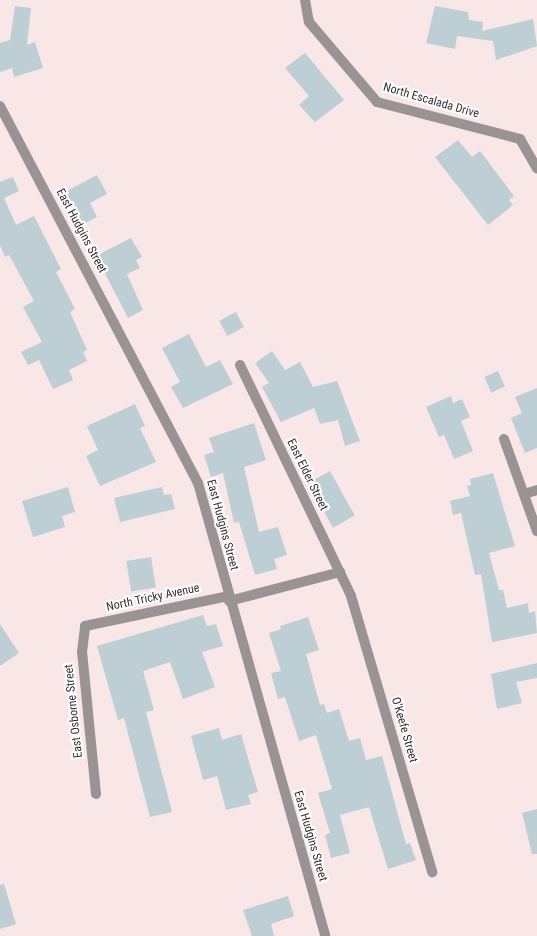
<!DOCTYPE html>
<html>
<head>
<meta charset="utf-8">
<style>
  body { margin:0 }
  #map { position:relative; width:537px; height:936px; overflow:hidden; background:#f9e6e6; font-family:"Roboto Condensed",sans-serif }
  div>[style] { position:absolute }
  .building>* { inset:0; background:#beced5; transform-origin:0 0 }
  .minor>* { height:10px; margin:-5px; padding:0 5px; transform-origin:5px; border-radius:5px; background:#9a9393 }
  span { translate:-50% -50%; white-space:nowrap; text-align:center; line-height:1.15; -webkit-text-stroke:4px #fff; paint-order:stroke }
  .street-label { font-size:12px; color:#363030 }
</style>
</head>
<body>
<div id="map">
  <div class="building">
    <div style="clip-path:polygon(15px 6px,31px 8px,27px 45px,35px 42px,43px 68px,14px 77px,12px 68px,0 72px,0 43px,10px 40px)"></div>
    <div style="clip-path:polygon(435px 6px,468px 12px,469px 20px,483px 22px,482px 31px,533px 19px,537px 46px,496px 60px,493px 41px,457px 36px,455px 49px,426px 43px)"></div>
    <div style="clip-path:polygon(305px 53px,344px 100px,315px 122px,299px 105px,309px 96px,285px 68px)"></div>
    <div style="clip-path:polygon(458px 140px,472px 157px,480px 151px,514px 196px,509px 200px,513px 205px,488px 225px,435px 157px)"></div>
    <div style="clip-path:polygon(97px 175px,107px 194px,90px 203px,97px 217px,80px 226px,63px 193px)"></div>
    <div style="clip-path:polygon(13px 177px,19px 191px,4px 198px,16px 225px,34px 216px,61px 269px,56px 272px,75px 309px,70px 312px,87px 350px,83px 352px,87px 361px,69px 370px,73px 380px,53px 389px,39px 360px,28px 365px,21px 352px,42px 342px,23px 307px,34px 301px,9px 255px,5px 257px,0 245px,0 182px)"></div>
    <div style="clip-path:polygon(131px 238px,142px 257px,136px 260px,140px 268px,127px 274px,143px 310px,128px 318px,96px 256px)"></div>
    <div style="left:236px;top:312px;width:17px;height:19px;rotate:62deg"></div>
    <div style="clip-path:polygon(189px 334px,206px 367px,220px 360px,233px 384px,183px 408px,171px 387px,180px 382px,162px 348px)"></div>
    <div style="clip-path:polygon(272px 351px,285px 370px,300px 362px,313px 387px,337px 381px,360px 441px,345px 446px,338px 420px,320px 424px,314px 408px,281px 422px,262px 387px,269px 383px,255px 363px)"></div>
    <div style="left:498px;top:371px;width:17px;height:15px;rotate:66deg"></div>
    <div style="clip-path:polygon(537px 388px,537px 448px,525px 453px,511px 418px,522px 413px,515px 397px)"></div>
    <div style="clip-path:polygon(451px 396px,453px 403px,462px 399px,470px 417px,461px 421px,473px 451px,454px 459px,444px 435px,439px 437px,426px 407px)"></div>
    <div style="clip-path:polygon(135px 404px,145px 426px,140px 428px,156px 462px,100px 486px,86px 456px,98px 450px,87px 426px)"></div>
    <div style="clip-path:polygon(254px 423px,266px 460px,244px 467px,259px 532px,278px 527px,287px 555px,274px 559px,277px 569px,255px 575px,239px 522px,234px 523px,223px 473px,211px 477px,204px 455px,214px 452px,209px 438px)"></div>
    <div style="left:330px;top:471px;width:51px;height:25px;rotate:61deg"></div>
    <div style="clip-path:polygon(493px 473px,515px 546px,489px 553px,499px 590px,503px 590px,507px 608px,528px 603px,529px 613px,535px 611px,537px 633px,492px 642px,481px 574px,475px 575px,461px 513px,453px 515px,450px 501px,470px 496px,467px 486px,471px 485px,470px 479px)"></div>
    <div style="clip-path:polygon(68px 487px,75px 512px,62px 516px,65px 527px,33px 537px,22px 501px)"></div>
    <div style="clip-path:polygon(162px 487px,164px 495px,171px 494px,175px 509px,120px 522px,114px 498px)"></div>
    <div style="left:151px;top:557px;width:31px;height:25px;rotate:81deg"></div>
    <div style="clip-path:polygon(203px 615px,207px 626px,216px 624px,223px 646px,202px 652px,215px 687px,183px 699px,170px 662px,143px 671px,154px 710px,146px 712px,172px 812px,150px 817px,124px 718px,118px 720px,97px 646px)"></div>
    <div style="clip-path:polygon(308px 617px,319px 650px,306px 654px,320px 705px,324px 704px,327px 713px,339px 709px,349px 741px,360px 738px,366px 760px,382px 756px,406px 844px,410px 843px,416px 860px,388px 869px,369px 807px,340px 815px,350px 853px,331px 858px,325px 835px,330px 833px,318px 793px,332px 789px,316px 735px,299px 741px,285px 697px,278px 699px,271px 673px,281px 671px,269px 633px,281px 629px,280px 626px)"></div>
    <div style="clip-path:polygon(0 624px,19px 653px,0 666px)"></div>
    <div style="clip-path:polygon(537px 663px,537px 678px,516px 682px,522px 703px,497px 709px,491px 674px)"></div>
    <div style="clip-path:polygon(219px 728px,222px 740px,241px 734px,258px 792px,248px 795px,251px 804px,226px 810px,217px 776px,203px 780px,191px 736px)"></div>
    <div style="clip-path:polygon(537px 809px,537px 854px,532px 854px,522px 813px)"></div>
    <div style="clip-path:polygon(4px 884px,16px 924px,0 929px,0 885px)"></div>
    <div style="clip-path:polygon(288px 896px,294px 916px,271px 924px,274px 936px,252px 936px,243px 910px)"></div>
  </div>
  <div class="minor">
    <div style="left:305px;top:0;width:22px;rotate:80deg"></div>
    <div style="left:309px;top:22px;width:105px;rotate:49.6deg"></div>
    <div style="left:377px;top:102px;width:148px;rotate:14.5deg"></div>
    <div style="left:520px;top:139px;width:34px;rotate:60deg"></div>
    <div style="left:0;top:106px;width:426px;rotate:62.3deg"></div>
    <div style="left:198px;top:483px;width:470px;rotate:74.3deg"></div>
    <div style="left:240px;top:365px;width:256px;rotate:64.3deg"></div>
    <div style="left:351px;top:596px;width:288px;rotate:73.6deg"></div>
    <div style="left:504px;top:439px;width:98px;rotate:70.3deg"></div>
    <div style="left:524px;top:494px;width:14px;rotate:-17deg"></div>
    <div style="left:229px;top:601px;width:115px;rotate:-14.6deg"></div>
    <div style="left:96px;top:794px;width:143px;rotate:-95.6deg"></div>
    <div style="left:82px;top:652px;width:26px;rotate:-83deg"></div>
    <div style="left:85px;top:626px;width:146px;rotate:-11.8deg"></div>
  </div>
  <div class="street-label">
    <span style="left:431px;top:101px;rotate:16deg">North Escalada Drive</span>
    <span style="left:81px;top:231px;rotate:62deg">East Hudgins Street</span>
    <span style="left:307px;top:475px;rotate:64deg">East Elder Street</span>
    <span style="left:222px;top:525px;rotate:75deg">East Hudgins Street</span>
    <span style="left:153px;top:598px;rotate:-12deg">North Tricky Avenue</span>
    <span style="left:74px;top:711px;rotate:-96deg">East Osborne Street</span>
    <span style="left:404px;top:730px;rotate:74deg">O'Keefe Street</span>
    <span style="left:310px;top:836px;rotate:74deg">East Hudgins Street</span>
  </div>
</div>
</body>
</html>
